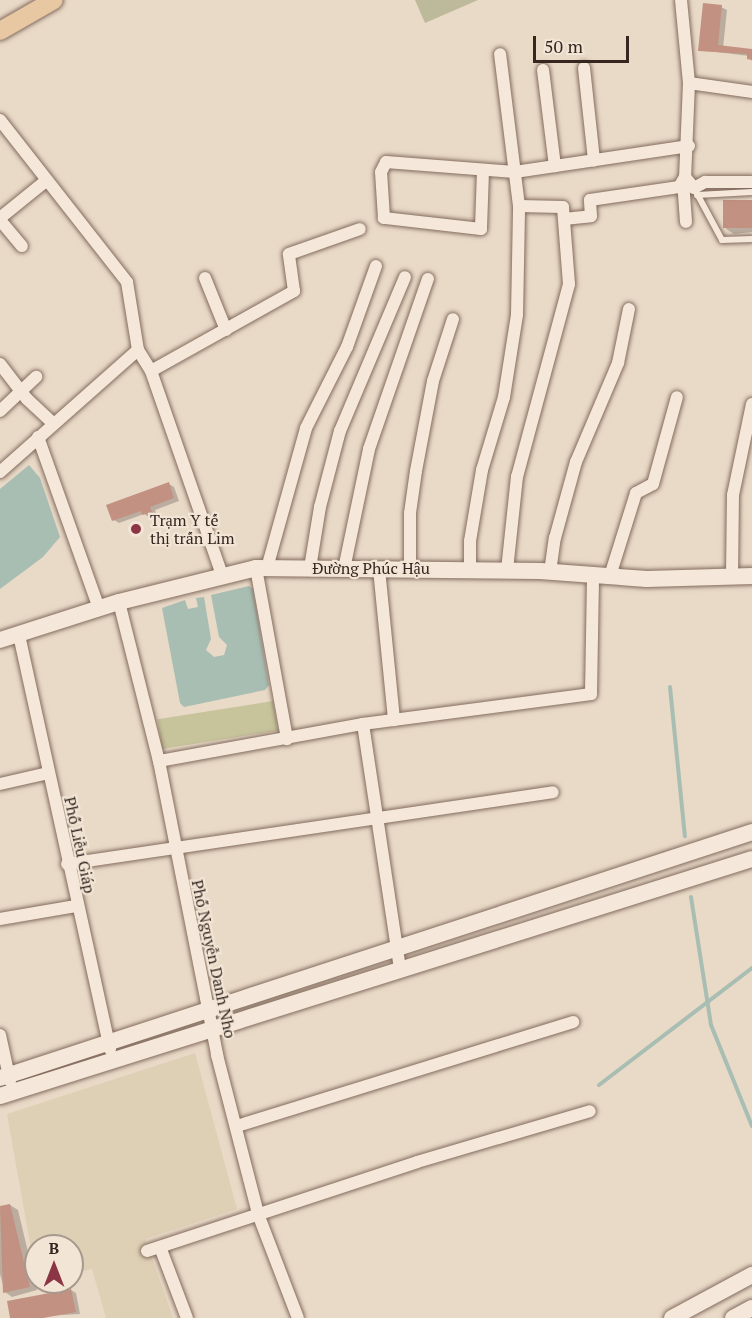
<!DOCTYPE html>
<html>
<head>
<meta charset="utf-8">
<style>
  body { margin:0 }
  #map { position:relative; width:752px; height:1318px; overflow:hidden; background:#e9d9c7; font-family:"PT Serif",serif }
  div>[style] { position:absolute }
  .farmland>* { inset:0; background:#ded0b5 }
  .green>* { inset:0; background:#c7c49c; transform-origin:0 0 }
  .cemetery>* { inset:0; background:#bcba9a }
  .water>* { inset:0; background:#a8beb3 }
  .shadow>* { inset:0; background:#0003 }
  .stream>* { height:4px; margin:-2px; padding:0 2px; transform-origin:2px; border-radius:2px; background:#a8beb3 }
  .building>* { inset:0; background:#c39181; transform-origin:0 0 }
  .roads { filter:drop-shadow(0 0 2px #836c5e) drop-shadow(0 0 2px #836c5e) }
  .lane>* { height:6px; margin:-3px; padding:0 3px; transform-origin:3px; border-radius:3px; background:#f5e8da }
  .street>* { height:12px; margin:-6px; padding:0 6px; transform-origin:6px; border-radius:6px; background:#f5e8da }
  .secondary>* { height:16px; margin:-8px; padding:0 8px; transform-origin:8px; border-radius:8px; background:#f5e8da }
  .primary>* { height:18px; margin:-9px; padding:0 9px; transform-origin:9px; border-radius:9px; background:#e8c7a3 }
  .dots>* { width:16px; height:16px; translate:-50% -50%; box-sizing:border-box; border:3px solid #f2e5d6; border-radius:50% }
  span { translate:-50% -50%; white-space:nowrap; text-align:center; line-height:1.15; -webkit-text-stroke:4.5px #f2e5d6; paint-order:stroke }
  .poi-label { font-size:16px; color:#352720 }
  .left { translate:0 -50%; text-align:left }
  .street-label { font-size:16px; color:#352720 }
  .north { position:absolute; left:24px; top:1234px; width:60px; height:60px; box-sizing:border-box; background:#f2e5d6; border:2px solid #a6998d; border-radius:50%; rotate:0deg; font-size:16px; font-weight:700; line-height:24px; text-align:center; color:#352720 }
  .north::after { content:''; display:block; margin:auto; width:21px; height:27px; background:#8c3545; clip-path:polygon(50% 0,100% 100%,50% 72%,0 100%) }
  .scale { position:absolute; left:533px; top:36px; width:96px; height:27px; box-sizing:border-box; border:3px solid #352720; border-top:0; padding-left:8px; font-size:18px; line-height:21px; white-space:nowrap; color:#352720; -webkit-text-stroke:4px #f2e5d6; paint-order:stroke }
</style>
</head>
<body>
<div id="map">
  <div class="farmland">
    <div style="clip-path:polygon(195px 1053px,237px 1209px,145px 1239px,173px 1318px,106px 1318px,92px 1269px,72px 1274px,72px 1246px,36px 1246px,36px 1277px,7px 1114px)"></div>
  </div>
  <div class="green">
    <div style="left:273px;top:701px;width:30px;height:117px;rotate:81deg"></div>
  </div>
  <div class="cemetery">
    <div style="clip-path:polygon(415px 0,478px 0,425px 23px)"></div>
  </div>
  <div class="water">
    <div style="clip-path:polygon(29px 465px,40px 478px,60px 537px,43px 557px,0 589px,0 489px)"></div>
    <div style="clip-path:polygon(249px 586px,253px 589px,269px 685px,265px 690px,184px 707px,180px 703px,162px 608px,185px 600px,188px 609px,198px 607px,196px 598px,204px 597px,211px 639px,206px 650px,214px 657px,224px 655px,227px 645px,219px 637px,211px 595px)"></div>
  </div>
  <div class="shadow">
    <div style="clip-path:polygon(721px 7px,727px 10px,723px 48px,752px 51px,752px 61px,749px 56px,700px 50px)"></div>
    <div style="clip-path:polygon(752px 202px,752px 232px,734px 234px,726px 229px)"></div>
    <div style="clip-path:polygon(169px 484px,174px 487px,179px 501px,155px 510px,157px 515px,149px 517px,144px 514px,119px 523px,114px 520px)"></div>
    <div style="clip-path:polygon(10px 1205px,18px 1210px,37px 1290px,12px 1297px,5px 1292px,0 1274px,0 1208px)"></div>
    <div style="clip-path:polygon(71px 1290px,76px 1293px,80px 1314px,12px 1318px)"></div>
  </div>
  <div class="stream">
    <div style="left:670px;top:687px;width:150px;rotate:84.3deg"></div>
    <div style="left:691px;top:897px;width:130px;rotate:81.1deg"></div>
    <div style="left:711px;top:1025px;width:109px;rotate:67.9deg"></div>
    <div style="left:599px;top:1085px;width:193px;rotate:-37.4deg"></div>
  </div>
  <div class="building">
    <div style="clip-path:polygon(703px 3px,722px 5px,718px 45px,752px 49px,752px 60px,747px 59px,747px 54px,698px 51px)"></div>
    <div style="left:752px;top:200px;width:28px;height:29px;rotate:90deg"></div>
    <div style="clip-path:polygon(169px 482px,174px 498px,150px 507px,152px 512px,142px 515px,141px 511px,112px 521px,106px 505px)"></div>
    <div style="clip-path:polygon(10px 1204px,30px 1287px,3px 1293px,0 1206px)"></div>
    <div style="clip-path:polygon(71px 1289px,76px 1312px,43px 1318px,10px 1318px,7px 1301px)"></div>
  </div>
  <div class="roads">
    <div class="lane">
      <div style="left:694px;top:188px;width:59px;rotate:61.7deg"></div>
      <div style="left:722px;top:240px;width:30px;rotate:-2deg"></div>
      <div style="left:697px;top:195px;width:55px;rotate:-3.1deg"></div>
    </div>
    <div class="street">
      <div style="left:681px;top:0;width:83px;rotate:84.5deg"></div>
      <div style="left:689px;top:83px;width:94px;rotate:92.4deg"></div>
      <div style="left:685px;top:177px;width:14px;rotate:51deg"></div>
      <div style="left:694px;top:188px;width:13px;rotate:-29deg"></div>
      <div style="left:705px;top:182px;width:47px"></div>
      <div style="left:584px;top:68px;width:93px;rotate:83.8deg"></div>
      <div style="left:543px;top:70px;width:97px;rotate:82.9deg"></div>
      <div style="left:689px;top:83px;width:64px;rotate:8.1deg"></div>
      <div style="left:0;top:120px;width:206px;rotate:51.9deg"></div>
      <div style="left:127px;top:282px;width:69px;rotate:80.8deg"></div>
      <div style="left:138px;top:350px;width:25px;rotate:58deg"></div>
      <div style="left:151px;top:371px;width:216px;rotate:70.8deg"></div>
      <div style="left:483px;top:171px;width:58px;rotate:92deg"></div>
      <div style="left:481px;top:229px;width:98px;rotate:-173.5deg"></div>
      <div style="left:384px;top:218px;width:46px;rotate:-93.7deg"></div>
      <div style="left:381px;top:172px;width:11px;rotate:-63deg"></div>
      <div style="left:386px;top:162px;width:129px;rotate:4.4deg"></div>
      <div style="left:515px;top:172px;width:176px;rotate:-8.5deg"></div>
      <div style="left:683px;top:181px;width:41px;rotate:85.8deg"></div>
      <div style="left:0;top:218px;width:60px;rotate:-39deg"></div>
      <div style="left:564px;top:219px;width:27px;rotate:-6deg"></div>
      <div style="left:591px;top:216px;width:16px;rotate:-94deg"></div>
      <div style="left:590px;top:200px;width:90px;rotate:-8.3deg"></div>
      <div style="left:679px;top:187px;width:12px;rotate:-59deg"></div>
      <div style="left:0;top:220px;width:34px;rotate:50deg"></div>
      <div style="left:205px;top:278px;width:56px;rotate:68deg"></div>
      <div style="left:0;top:364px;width:44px;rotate:52.4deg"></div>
      <div style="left:27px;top:399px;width:35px;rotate:43deg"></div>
      <div style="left:151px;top:371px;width:164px;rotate:-29.2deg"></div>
      <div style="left:294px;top:291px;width:37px;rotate:-98deg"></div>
      <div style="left:289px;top:254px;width:75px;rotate:-19.4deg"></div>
      <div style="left:0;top:411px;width:50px;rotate:-43.4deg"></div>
      <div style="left:38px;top:437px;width:182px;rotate:70.4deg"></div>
      <div style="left:0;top:472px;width:184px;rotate:-41.5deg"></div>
      <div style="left:256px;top:568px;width:174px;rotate:79.7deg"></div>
      <div style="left:267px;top:568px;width:145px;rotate:-74.4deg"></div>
      <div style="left:306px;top:428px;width:91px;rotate:-63.2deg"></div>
      <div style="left:347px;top:347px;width:86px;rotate:-70.3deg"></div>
      <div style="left:310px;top:568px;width:62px;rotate:-80.7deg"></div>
      <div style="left:320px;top:507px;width:79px;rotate:-75.3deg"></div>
      <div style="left:340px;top:431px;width:167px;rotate:-67.1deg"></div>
      <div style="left:344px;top:569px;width:123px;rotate:-78.2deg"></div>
      <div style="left:369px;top:449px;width:180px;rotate:-70.9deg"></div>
      <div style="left:379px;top:569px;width:152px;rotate:84.3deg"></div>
      <div style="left:410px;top:569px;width:56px;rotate:-90deg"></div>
      <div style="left:410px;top:513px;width:42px;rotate:-81.9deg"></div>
      <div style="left:416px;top:471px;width:92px;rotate:-79.3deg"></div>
      <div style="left:433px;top:381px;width:65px;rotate:-72.1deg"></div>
      <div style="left:470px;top:569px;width:28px;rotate:-90deg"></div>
      <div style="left:470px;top:541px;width:72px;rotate:-80.4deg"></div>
      <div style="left:482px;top:470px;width:76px;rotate:-73.2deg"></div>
      <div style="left:504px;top:397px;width:83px;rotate:-81deg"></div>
      <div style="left:517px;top:315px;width:109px;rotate:-88.9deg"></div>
      <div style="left:519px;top:206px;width:153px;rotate:-97.1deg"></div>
      <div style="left:507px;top:570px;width:94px;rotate:-83.9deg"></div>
      <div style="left:517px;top:477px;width:200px;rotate:-74.9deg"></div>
      <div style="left:569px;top:284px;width:77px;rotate:-94.5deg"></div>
      <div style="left:563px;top:207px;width:44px;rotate:-178.7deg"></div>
      <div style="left:550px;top:572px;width:34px;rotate:-82deg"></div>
      <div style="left:555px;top:538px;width:79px;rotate:-74.6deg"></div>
      <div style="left:576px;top:462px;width:108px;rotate:-67deg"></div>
      <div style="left:618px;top:363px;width:55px;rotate:-78.5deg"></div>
      <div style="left:610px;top:576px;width:87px;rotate:-72.6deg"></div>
      <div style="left:636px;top:493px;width:19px;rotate:-28deg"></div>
      <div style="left:653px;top:484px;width:90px;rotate:-74.6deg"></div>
      <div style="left:732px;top:576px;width:81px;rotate:-89.3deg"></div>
      <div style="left:733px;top:495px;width:93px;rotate:-78.2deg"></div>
      <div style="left:119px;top:602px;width:164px;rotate:75.9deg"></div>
      <div style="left:159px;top:761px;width:300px;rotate:78.8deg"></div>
      <div style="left:217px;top:1055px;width:164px;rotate:75.5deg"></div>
      <div style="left:258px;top:1214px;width:111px;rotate:69deg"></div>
      <div style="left:19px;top:635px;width:424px;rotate:77.6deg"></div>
      <div style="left:363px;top:724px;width:249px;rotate:81.4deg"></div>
      <div style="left:159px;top:761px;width:207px;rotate:-10.3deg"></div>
      <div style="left:363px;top:724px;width:230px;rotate:-7.5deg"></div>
      <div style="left:591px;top:694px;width:119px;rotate:-89deg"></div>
      <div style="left:0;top:784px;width:49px;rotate:-12.9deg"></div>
      <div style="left:67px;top:864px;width:491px;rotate:-8.4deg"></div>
      <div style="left:0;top:919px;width:77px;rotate:-9.7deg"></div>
      <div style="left:0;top:1035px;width:47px;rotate:77.7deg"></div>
      <div style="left:237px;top:1126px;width:352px;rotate:-17.2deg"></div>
      <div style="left:160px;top:1247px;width:76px;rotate:69.2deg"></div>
      <div style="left:147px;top:1251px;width:284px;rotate:-18.2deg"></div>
      <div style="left:417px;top:1162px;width:180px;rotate:-16.4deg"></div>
    </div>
    <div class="secondary">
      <div style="left:0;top:640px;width:125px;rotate:-17.7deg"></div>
      <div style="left:119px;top:602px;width:141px;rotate:-13.9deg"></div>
      <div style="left:256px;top:568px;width:284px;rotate:0.6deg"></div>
      <div style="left:540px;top:571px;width:107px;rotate:4.3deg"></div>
      <div style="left:647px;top:579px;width:105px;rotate:-1.6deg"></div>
      <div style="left:0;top:1078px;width:791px;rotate:-18.11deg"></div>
      <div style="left:0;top:1096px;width:788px;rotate:-17.49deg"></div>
      <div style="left:672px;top:1318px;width:91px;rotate:-28.3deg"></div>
      <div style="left:733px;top:1318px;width:21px;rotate:-28deg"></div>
    </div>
    <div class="primary">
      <div style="left:0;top:31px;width:62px;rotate:-29.9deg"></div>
    </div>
  </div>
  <div class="dots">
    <div style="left:136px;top:529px;background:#8c3545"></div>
  </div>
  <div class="poi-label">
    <span class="left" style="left:150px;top:529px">Trạm Y tế<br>thị trấn Lim</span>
  </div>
  <div class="street-label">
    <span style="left:371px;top:568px">Đường Phúc Hậu</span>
    <span style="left:80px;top:845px;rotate:78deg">Phố Liễu Giáp</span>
    <span style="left:214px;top:959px;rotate:78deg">Phố Nguyễn Danh Nho</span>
  </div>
  <div class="north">B</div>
  <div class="scale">50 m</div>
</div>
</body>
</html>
